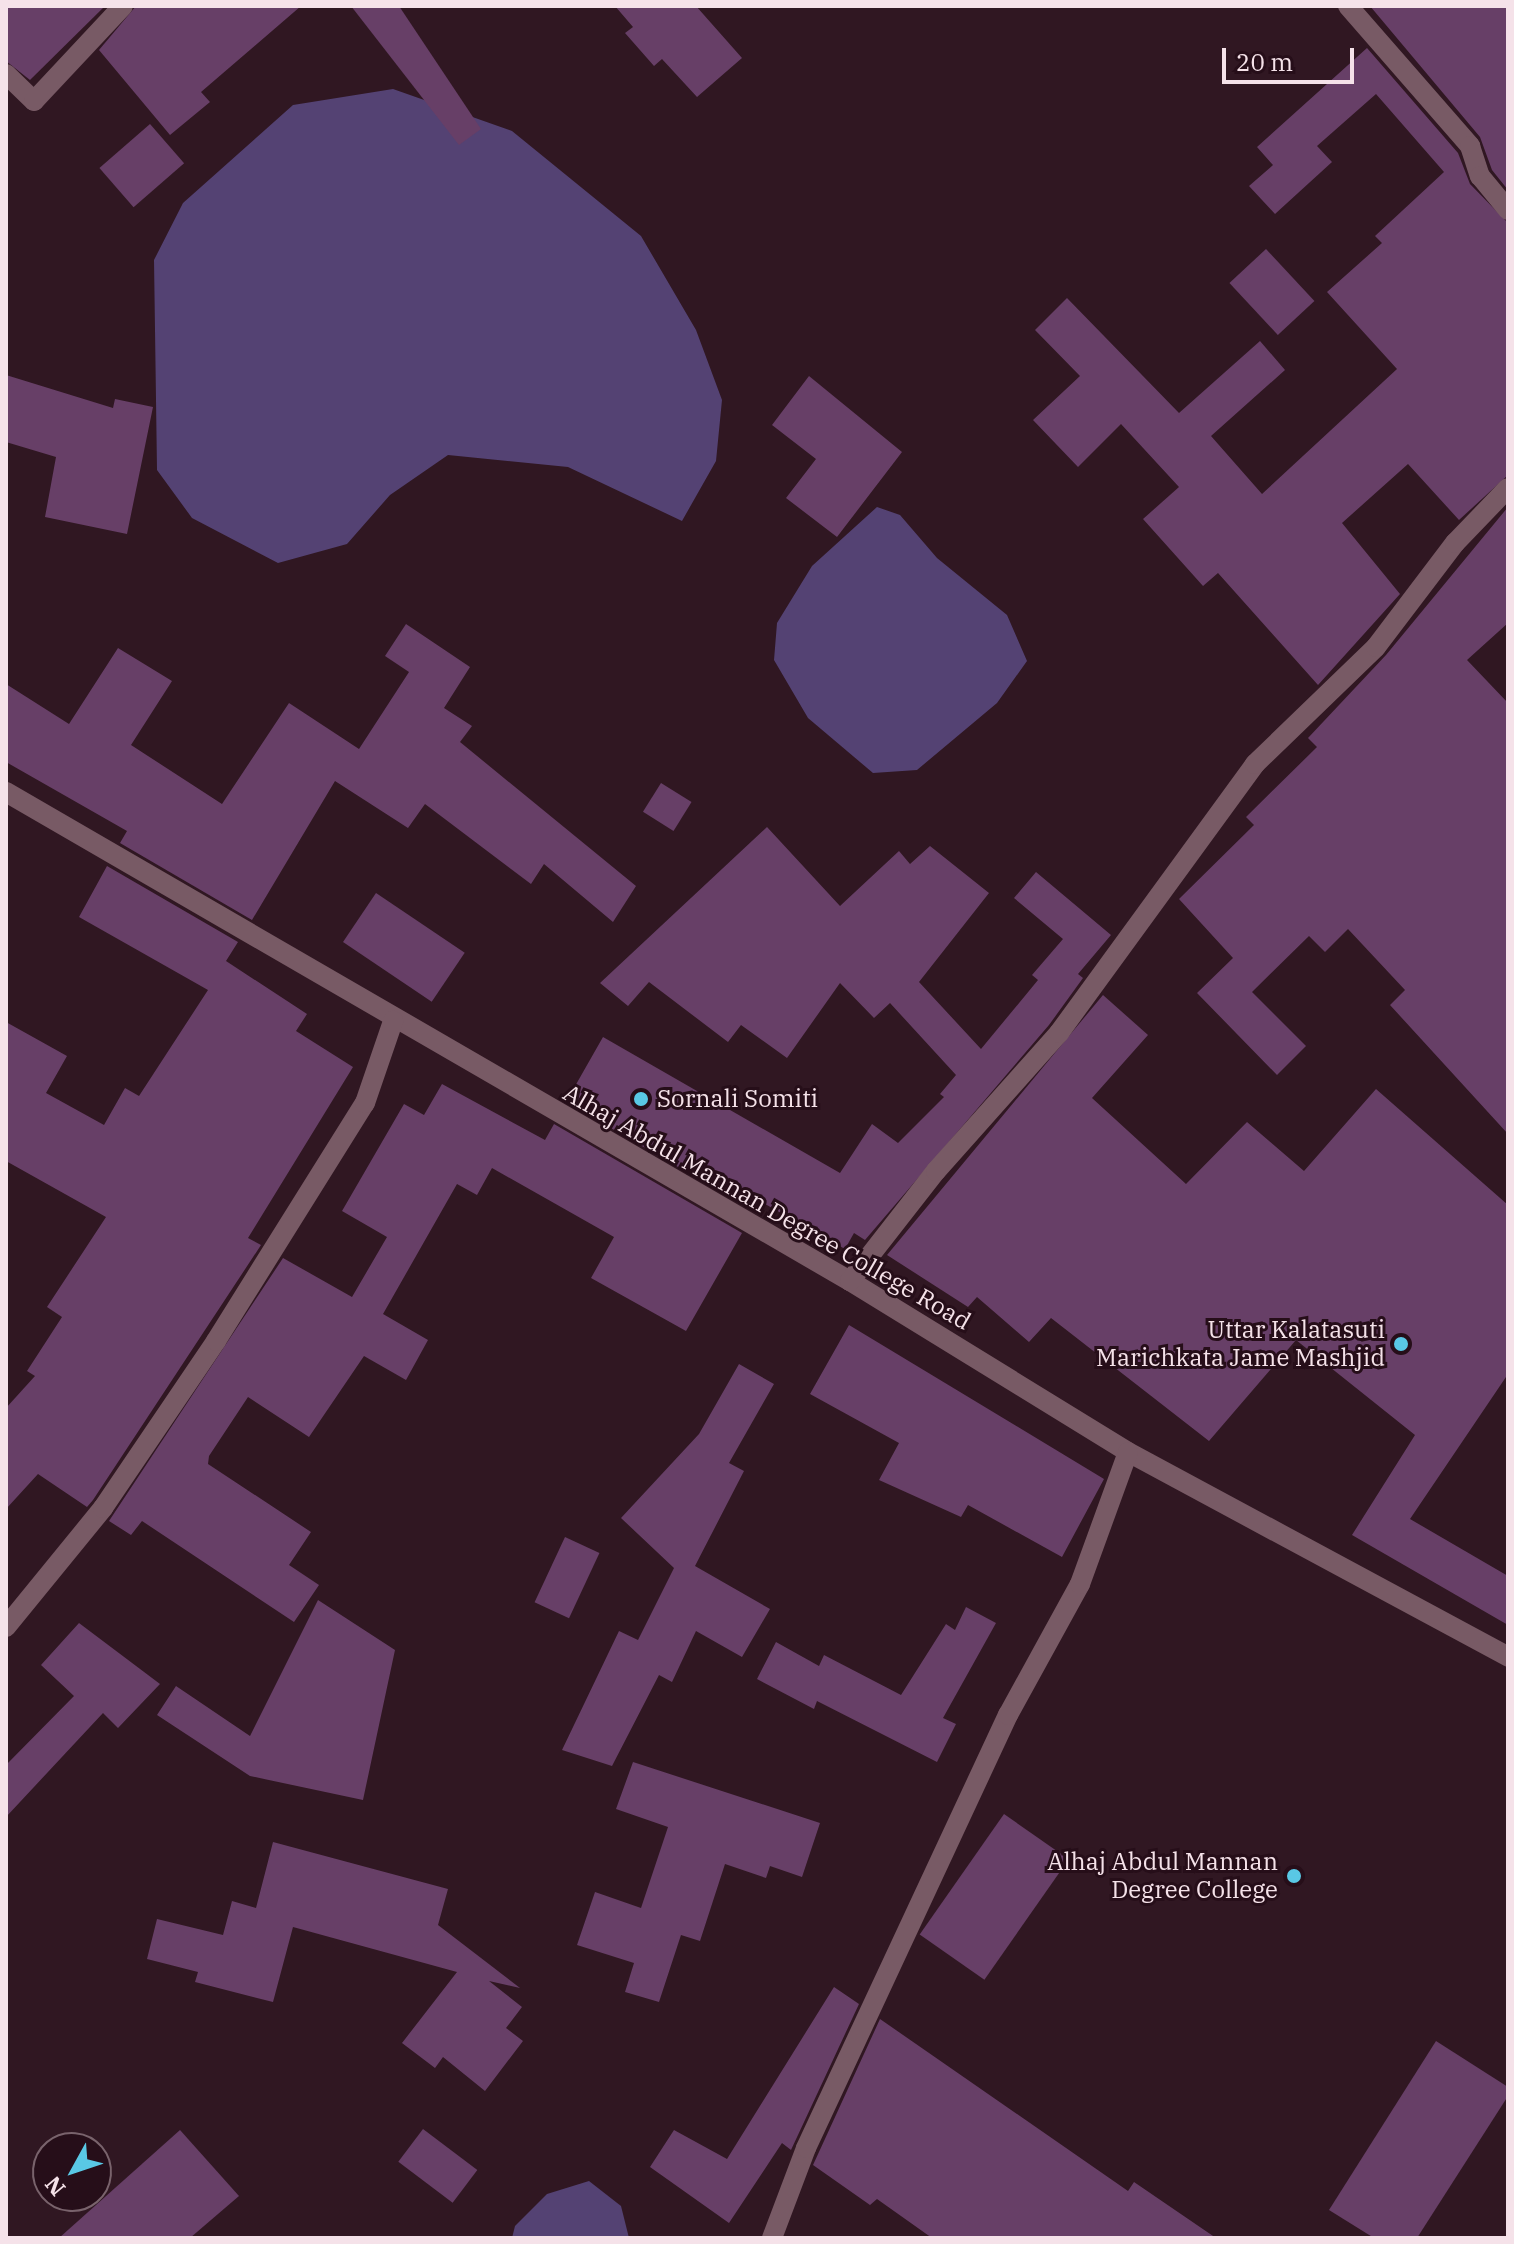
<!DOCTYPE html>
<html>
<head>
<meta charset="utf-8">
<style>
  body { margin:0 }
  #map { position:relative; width:1514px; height:2244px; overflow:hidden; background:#301722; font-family:"IBM Plex Serif",serif }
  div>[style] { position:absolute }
  .water>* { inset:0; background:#544273 }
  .building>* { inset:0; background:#673f67; transform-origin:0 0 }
  .minor>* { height:20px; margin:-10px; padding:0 10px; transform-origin:10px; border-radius:10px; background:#785a65 }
  .dots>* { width:22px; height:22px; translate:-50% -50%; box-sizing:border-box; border:4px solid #260e19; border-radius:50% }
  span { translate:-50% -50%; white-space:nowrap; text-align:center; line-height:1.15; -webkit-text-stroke:6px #260e19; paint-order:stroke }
  .poi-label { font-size:24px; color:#f5e2e9 }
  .left { translate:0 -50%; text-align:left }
  .right { translate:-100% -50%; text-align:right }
  .street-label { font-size:24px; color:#f5e2e9 }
  .frame { position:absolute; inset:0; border:8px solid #f5e2e9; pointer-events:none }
  .north { position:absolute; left:32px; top:2132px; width:80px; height:80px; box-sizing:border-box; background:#260e19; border:2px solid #79636c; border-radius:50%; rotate:230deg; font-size:22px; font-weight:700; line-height:32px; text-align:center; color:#f5e2e9 }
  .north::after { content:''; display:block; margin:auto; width:28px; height:36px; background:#59c8e5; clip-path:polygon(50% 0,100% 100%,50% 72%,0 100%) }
  .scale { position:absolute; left:1222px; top:48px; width:132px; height:36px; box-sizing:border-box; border:4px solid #f5e2e9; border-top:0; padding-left:10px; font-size:24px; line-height:28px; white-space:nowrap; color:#f5e2e9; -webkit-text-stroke:6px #260e19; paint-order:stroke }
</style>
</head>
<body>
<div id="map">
  <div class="water">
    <div style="clip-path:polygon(393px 89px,512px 131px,641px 236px,696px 330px,722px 400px,716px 461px,682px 521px,568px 467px,448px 455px,390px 495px,347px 544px,278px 563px,192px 518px,157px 470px,154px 260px,183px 203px,293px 105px)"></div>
    <div style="clip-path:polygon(877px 507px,900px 515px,937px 558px,1007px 615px,1027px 661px,997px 703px,917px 770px,873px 773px,808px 718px,774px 660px,777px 623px,812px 566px)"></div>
    <div style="clip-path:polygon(589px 2181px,621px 2206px,629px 2238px,512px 2238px,515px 2226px,547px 2194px)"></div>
  </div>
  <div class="building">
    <div style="clip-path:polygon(6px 6px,105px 6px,30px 80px,6px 61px)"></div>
    <div style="clip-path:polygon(136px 6px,301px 6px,201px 92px,210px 102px,170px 135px,99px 50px)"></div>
    <div style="clip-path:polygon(351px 6px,399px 6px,481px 129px,459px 145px)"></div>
    <div style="clip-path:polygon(615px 6px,696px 6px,742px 58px,697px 97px,662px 59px,654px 66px,625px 33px,633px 27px)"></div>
    <div style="clip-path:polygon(1370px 6px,1508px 6px,1508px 190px,1492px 170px,1480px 137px)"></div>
    <div style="clip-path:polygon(1367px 48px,1458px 153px,1470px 184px,1508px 223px,1508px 475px,1459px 520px,1408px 464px,1342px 523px,1400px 594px,1318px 685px,1218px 573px,1203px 586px,1143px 519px,1179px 487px,1121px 424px,1078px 467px,1033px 420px,1080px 376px,1035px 330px,1067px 298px,1179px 413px,1260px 341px,1285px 370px,1211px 436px,1262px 494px,1397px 369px,1327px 292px,1382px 243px,1375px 236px,1444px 172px,1376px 94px,1317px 146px,1332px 162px,1275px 214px,1249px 186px,1273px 165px,1257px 147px)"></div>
    <div style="left:150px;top:124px;width:52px;height:67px;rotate:49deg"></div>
    <div style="left:1266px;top:249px;width:71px;height:50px;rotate:47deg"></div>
    <div style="clip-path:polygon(6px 375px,113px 408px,115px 399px,153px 407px,127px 534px,45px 517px,56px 457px,6px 442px)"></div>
    <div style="clip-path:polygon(809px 376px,902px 452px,837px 537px,786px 498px,816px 459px,772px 425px)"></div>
    <div style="clip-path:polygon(1508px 507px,1508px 623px,1467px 660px,1508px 703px,1508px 1134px,1390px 1005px,1405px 990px,1348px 929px,1325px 952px,1309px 936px,1252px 992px,1306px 1046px,1277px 1075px,1197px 993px,1233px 958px,1179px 899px,1254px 825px,1246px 817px,1317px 747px,1308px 738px,1386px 655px)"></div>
    <div style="clip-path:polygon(406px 624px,470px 667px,444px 708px,472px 726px,460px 742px,636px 886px,613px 922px,544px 864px,531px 884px,425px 804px,408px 828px,335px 781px,252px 920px,120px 843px,127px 831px,6px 762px,6px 684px,69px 724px,118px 648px,172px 681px,131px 745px,222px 804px,289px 703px,359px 749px,409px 672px,385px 656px)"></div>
    <div style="left:661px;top:783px;width:36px;height:34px;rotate:32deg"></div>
    <div style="clip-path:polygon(767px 827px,840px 906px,899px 851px,910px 864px,930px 846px,989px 893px,919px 982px,981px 1049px,1038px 980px,1032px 975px,1063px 939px,1014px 898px,1036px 872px,1111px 935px,1078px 974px,1083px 978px,1049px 1025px,865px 1240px,854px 1233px,845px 1249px,760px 1201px,754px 1211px,566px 1102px,603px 1037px,840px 1173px,872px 1124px,898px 1143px,944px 1097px,940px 1094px,956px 1075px,890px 1003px,874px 1018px,840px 983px,787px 1058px,741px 1025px,728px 1042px,649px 982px,628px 1006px,600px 983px)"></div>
    <div style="clip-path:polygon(107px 866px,238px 942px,226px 961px,307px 1014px,296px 1031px,353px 1067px,248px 1238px,261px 1245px,93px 1500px,87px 1507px,38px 1474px,6px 1509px,6px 1408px,35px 1376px,27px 1371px,62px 1317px,47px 1307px,106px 1217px,6px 1161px,6px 1022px,67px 1056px,46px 1093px,104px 1125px,125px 1088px,139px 1096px,208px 990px,79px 917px)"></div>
    <div style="left:376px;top:893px;width:107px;height:59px;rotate:34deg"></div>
    <div style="clip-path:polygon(1103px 995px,1148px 1035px,1092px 1098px,1186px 1184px,1247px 1122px,1304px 1171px,1376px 1089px,1508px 1205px,1508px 1374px,1410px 1519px,1508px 1576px,1508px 1625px,1352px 1535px,1415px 1435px,1296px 1340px,1209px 1441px,1051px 1318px,1029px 1342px,977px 1297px,968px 1307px,887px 1255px)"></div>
    <div style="clip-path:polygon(442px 1084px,545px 1140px,554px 1124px,742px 1233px,686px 1331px,591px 1278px,614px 1237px,492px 1168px,477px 1195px,457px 1184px,383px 1314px,428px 1340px,406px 1380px,364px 1356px,309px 1437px,248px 1397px,209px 1456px,208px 1464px,311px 1532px,289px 1565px,319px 1585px,294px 1622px,142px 1521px,131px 1535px,109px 1521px,283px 1258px,352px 1297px,387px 1237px,342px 1211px,404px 1104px,424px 1115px)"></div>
    <div style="clip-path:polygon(849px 1325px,1104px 1479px,1062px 1557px,968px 1505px,961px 1517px,879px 1480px,899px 1443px,810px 1394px)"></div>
    <div style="clip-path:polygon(739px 1364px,774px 1384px,729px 1463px,744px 1471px,695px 1566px,770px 1609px,742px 1657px,696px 1631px,672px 1682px,659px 1675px,612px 1766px,562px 1750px,619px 1631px,638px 1640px,674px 1568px,621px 1518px,699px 1434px)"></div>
    <div style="left:565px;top:1537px;width:38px;height:72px;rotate:25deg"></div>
    <div style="clip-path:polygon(318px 1600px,395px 1650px,363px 1800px,250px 1776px,157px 1715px,176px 1686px,250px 1736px)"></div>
    <div style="clip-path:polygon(966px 1607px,996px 1623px,943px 1718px,956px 1724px,937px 1762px,817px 1701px,814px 1709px,757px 1679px,776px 1642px,819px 1666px,824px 1655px,901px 1695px,946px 1624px,955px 1630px)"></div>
    <div style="clip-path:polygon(79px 1623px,160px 1684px,118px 1728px,103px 1713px,6px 1817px,6px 1765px,74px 1696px,41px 1665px)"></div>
    <div style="clip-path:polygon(633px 1762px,820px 1823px,802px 1877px,770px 1866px,766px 1878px,725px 1864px,700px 1941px,681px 1935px,659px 2002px,625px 1992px,634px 1963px,577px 1945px,595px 1892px,641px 1908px,668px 1827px,616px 1809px)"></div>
    <div style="left:1004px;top:1814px;width:79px;height:147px;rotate:35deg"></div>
    <div style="clip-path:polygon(273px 1842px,448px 1889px,438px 1925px,520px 1988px,489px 1981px,522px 2007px,506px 2028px,523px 2041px,485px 2091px,443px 2057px,435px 2068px,402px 2043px,457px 1972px,293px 1927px,273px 2002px,195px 1982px,198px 1972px,147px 1959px,157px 1919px,223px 1935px,232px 1901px,256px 1908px)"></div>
    <div style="clip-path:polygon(834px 1987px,859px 2004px,791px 2150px,782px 2143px,729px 2223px,650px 2167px,674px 2130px,727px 2159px)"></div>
    <div style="clip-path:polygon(880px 2019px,1128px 2191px,1134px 2182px,1216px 2238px,932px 2238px,877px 2199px,870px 2205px,813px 2165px)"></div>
    <div style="clip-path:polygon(1436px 2041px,1508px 2087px,1508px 2096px,1417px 2238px,1374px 2238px,1329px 2210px)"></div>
    <div style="left:423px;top:2129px;width:68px;height:41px;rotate:37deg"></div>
    <div style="clip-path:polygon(180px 2130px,239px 2196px,190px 2238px,59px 2238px)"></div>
  </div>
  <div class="minor">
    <div style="left:1348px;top:6px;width:186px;rotate:48.9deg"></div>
    <div style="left:1470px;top:146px;width:32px;rotate:72deg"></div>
    <div style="left:1480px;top:176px;width:44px;rotate:50.5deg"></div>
    <div style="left:6px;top:74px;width:39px;rotate:44deg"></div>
    <div style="left:34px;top:101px;width:130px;rotate:-46.9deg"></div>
    <div style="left:6px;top:792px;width:975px;rotate:30.09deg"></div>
    <div style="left:850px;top:1281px;width:326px;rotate:31.6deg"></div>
    <div style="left:1128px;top:1452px;width:432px;rotate:28.3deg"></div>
    <div style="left:850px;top:1281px;width:140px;rotate:-52deg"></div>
    <div style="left:936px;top:1171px;width:185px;rotate:-48.3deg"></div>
    <div style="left:1059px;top:1033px;width:333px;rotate:-53.9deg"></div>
    <div style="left:1255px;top:764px;width:168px;rotate:-44deg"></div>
    <div style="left:1376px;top:647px;width:131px;rotate:-52.8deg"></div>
    <div style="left:1455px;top:543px;width:76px;rotate:-46.1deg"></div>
    <div style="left:6px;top:1627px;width:154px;rotate:-50.8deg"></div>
    <div style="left:103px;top:1508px;width:202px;rotate:-55.9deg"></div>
    <div style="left:216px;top:1341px;width:281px;rotate:-58deg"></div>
    <div style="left:365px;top:1103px;width:87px;rotate:-71.1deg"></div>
    <div style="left:772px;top:2238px;width:96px;rotate:-69.3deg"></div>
    <div style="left:806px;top:2148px;width:478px;rotate:-65deg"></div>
    <div style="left:1008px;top:1715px;width:149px;rotate:-61.2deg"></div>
    <div style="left:1080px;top:1584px;width:140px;rotate:-70deg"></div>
  </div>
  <div class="dots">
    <div style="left:641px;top:1099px;background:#59c8e5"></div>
    <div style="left:1401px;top:1344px;background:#59c8e5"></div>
    <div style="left:1294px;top:1876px;background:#59c8e5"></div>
  </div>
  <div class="poi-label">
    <span class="left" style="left:657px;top:1099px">Sornali Somiti</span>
    <span class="right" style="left:1385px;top:1344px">Uttar Kalatasuti<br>Marichkata Jame Mashjid</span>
    <span class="right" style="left:1278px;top:1876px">Alhaj Abdul Mannan<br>Degree College</span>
  </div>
  <div class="street-label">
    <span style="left:767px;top:1207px;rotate:30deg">Alhaj Abdul Mannan Degree College Road</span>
  </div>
  <div class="frame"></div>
  <div class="north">N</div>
  <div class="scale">20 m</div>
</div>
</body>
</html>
